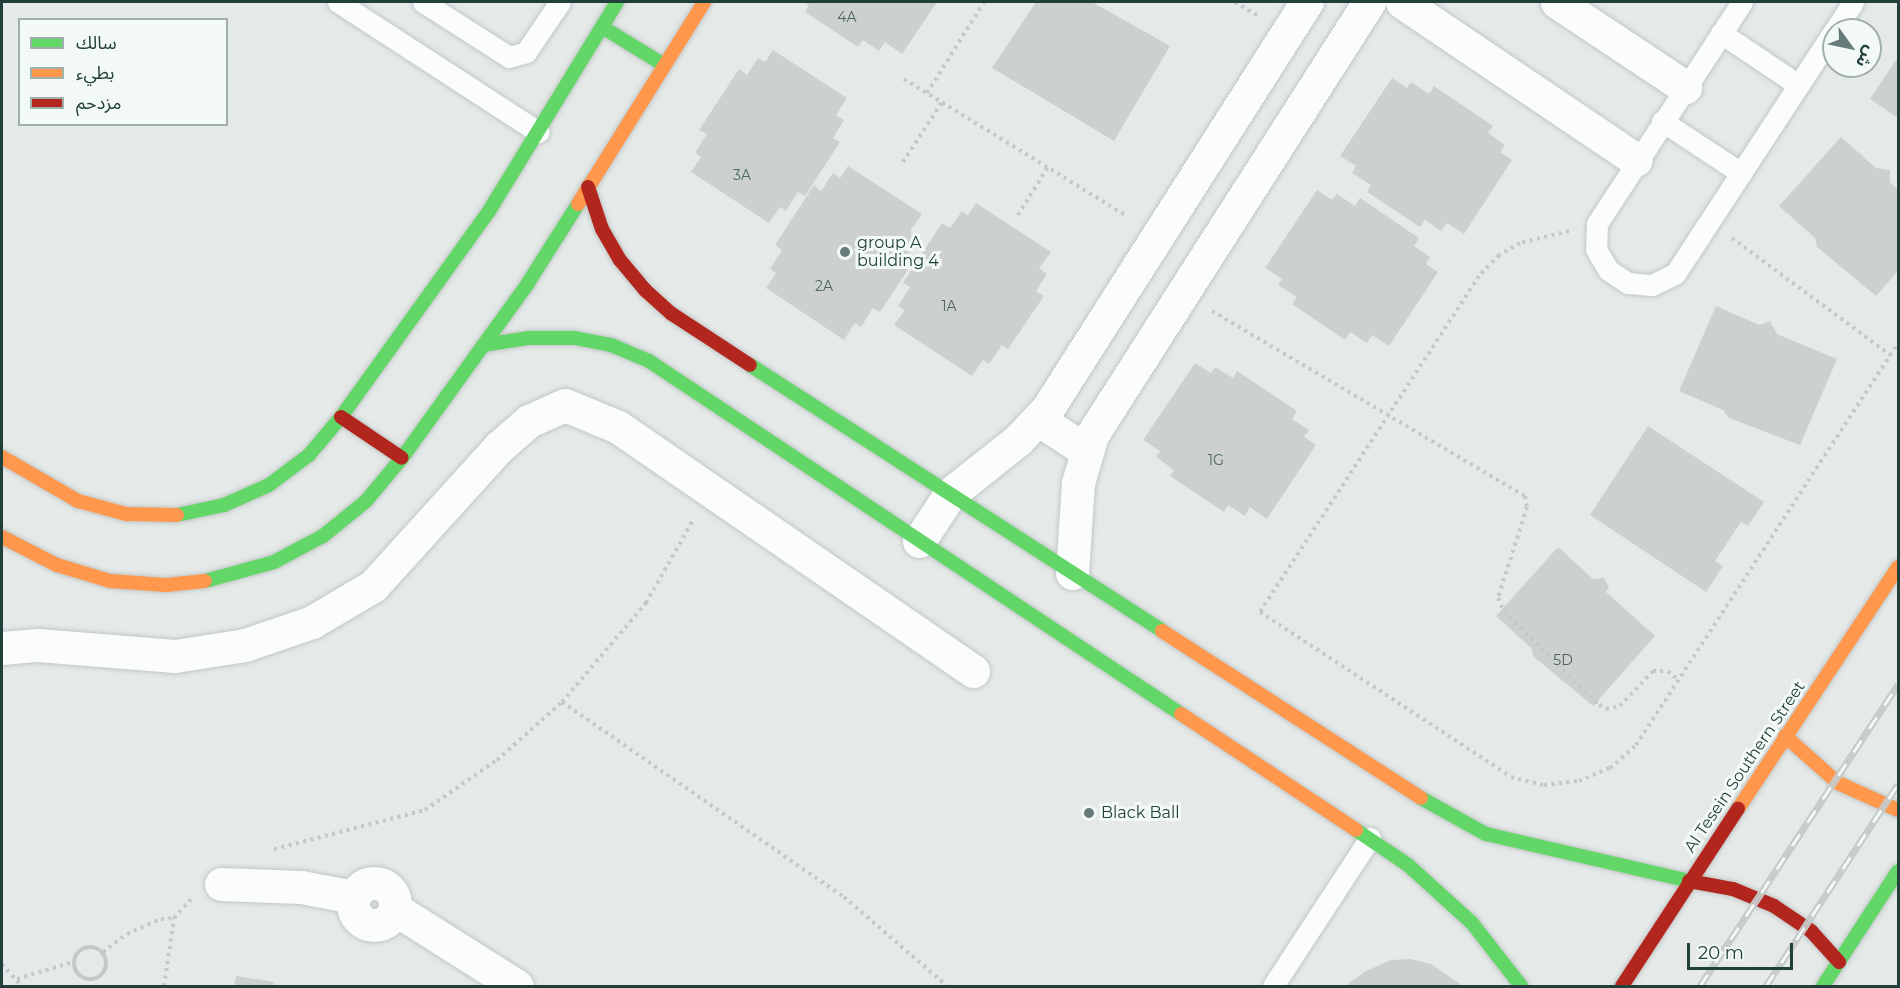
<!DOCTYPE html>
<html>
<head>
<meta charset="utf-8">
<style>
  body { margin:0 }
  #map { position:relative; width:1900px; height:988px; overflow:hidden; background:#e5eae9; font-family:Montserrat,"Noto Sans Arabic",sans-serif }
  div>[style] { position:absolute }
  .building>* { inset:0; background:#ccd1d0 }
  .path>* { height:4px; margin-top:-2px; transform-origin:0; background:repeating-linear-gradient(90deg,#c1cac9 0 3px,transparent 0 7.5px) }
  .path>.ring { margin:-2px; padding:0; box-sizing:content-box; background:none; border:4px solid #c1cac9; border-radius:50% }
  .roads { filter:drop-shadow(0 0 2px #c2c7c6) drop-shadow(0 0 2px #c2c7c6) }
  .lane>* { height:21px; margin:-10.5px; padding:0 10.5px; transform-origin:10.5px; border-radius:10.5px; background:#fbfcfc }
  .street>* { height:33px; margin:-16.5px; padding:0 16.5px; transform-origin:16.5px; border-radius:16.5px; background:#fbfcfc }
  .street>.ring { margin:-16.5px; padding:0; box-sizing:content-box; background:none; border:33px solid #fbfcfc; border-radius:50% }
  .fast>* { height:14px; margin:-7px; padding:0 7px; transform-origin:7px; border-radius:7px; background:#63d668 }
  .slow>* { height:14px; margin:-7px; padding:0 7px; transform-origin:7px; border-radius:7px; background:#ff974d }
  .jam>* { height:14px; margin:-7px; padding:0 7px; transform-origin:7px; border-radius:7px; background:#b3261e }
  .rail>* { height:7px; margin-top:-3.5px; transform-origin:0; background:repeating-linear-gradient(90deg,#f3f9f7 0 14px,#c6cbca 0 28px); box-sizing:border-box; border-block:2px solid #c6cbca }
  .dots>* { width:16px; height:16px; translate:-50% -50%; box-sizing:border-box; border:3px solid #f3f9f7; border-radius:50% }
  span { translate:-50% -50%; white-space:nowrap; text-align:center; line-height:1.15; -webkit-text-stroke:6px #f3f9f7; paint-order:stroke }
  .number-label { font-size:14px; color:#4c6561 }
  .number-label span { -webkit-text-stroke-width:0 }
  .poi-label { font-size:16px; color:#21403b }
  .left { translate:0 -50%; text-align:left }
  .street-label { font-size:16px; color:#21403b }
  .frame { position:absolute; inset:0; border:3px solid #21403b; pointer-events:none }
  .legend { position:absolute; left:18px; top:18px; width:210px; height:108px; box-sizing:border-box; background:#f3f9f7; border:2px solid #9fafac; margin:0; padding:8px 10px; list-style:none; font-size:18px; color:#21403b }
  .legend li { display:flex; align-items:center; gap:12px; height:30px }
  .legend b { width:30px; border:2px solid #9fafac }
  .north { position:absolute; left:1822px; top:18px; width:60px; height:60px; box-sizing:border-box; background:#f3f9f7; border:2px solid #9fafac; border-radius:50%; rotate:123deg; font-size:16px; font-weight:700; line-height:24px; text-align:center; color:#21403b }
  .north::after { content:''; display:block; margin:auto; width:21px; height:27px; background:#667c78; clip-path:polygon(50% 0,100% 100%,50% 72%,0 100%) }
  .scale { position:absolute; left:1687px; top:943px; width:106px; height:27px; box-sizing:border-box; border:3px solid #21403b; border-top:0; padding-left:8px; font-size:18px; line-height:21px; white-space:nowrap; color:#21403b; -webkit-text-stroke:4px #f3f9f7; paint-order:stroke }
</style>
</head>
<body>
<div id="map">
  <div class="building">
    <div style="clip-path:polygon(803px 2px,937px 2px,902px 54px,885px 42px,879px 51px,863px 40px,858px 47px,805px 12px,809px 5px)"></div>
    <div style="clip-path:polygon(1036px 2px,1092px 2px,1170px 46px,1114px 141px,992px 68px)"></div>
    <div style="clip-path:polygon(773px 50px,847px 98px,836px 115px,844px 120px,833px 138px,840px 142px,805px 196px,798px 192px,786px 211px,780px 207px,769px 223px,691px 172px,701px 157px,695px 153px,707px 134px,699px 130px,739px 69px,747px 75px,758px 58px,765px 62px)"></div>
    <div style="clip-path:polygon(1898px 57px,1898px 118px,1870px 99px)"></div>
    <div style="clip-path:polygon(1392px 78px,1407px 88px,1411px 82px,1429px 94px,1434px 86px,1493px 126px,1488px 133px,1505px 145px,1500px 152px,1512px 160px,1464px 234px,1447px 223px,1441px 231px,1425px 220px,1420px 227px,1367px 192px,1371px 185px,1352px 173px,1356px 166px,1340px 156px)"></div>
    <div style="clip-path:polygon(1841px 137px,1876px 168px,1890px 170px,1890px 182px,1898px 190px,1898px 271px,1876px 296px,1817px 247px,1815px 238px,1779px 206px)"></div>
    <div style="clip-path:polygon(848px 166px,922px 214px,910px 231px,919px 237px,908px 254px,915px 259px,880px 312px,873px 308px,861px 327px,855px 323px,844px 340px,766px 288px,776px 273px,770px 269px,782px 250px,775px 245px,814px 185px,821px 191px,833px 173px,840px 178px)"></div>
    <div style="clip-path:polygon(1317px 190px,1332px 200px,1337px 194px,1355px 206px,1360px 198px,1419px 238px,1414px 246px,1430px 257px,1426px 264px,1438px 272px,1389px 346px,1372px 335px,1367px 343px,1350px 332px,1345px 340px,1292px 304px,1297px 297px,1278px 285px,1282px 279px,1265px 268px)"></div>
    <div style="clip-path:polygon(976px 203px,1051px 252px,1039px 268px,1047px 274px,1036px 291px,1044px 296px,1008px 349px,1002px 345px,989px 364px,983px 360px,972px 376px,894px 325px,905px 310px,898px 306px,910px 287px,903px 283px,942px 223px,950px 228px,962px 211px,968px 215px)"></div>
    <div style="clip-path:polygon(1716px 306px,1759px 325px,1770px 321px,1777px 334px,1837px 359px,1800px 445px,1729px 418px,1723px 410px,1679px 391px)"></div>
    <div style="clip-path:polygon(1195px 363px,1211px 373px,1215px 367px,1233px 378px,1237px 371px,1297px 411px,1292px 419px,1309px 430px,1304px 437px,1316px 445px,1267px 519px,1250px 507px,1245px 516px,1228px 505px,1224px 512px,1170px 476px,1174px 470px,1156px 457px,1160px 451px,1143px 440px)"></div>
    <div style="clip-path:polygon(1648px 426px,1764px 502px,1748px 526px,1741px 522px,1715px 561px,1723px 566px,1706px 592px,1590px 515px)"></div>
    <div style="clip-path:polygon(1558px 547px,1593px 579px,1604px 578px,1609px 587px,1606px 592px,1655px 636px,1593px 706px,1534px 657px,1531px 648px,1496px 616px)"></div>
    <div style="clip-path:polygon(1410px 959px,1431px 964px,1463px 986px,1345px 986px,1366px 971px,1391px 960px)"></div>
    <div style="clip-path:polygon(236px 976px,274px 982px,273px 986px,234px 986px)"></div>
  </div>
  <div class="path">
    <div style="left:1235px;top:2px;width:27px;rotate:31deg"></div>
    <div style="left:904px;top:79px;width:263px;rotate:31.6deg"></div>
    <div style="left:927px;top:93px;width:107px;rotate:-57.9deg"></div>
    <div style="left:903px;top:162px;width:72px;rotate:-57deg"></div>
    <div style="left:1018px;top:215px;width:57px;rotate:-58deg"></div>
    <div style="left:1569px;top:231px;width:50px;rotate:166.2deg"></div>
    <div style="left:1520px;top:243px;width:24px;rotate:150deg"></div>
    <div style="left:1499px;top:255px;width:29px;rotate:134deg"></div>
    <div style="left:1479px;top:276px;width:401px;rotate:123.1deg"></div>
    <div style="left:1260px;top:612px;width:300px;rotate:33.3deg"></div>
    <div style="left:1511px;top:777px;width:34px;rotate:14deg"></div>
    <div style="left:1544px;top:785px;width:35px;rotate:-7deg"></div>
    <div style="left:1579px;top:781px;width:34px;rotate:-23deg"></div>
    <div style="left:1610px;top:768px;width:35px;rotate:-41deg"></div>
    <div style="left:1636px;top:745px;width:480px;rotate:-56.9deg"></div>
    <div style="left:1732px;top:238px;width:197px;rotate:36.5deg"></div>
    <div style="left:1212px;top:311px;width:364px;rotate:30.6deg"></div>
    <div style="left:1525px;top:496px;width:11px;rotate:80deg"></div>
    <div style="left:1527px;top:507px;width:96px;rotate:107.7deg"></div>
    <div style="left:1498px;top:598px;width:15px;rotate:67deg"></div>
    <div style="left:1504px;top:612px;width:133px;rotate:44.4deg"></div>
    <div style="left:1599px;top:705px;width:8px;rotate:30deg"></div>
    <div style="left:1606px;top:709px;width:14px;rotate:-12deg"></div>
    <div style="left:1620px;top:706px;width:48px;rotate:-46.7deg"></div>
    <div style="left:1653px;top:671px;width:15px"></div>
    <div style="left:1668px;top:671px;width:15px;rotate:42deg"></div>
    <div style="left:562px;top:702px;width:343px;rotate:34.7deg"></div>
    <div style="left:844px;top:897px;width:136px;rotate:40.8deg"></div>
    <div style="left:274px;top:849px;width:156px;rotate:-14.5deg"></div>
    <div style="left:425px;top:810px;width:88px;rotate:-34.8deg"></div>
    <div style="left:497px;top:760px;width:87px;rotate:-41.7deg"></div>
    <div style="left:562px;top:702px;width:130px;rotate:-49.7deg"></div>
    <div style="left:646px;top:603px;width:95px;rotate:-60.5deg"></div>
    <div class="ring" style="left:74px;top:947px;width:28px;height:28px"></div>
    <div style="left:103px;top:952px;width:30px;rotate:-37deg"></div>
    <div style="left:127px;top:934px;width:37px;rotate:-24deg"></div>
    <div style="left:161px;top:919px;width:13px;rotate:-4deg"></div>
    <div style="left:2px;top:964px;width:30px;rotate:48deg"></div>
    <div style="left:17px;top:979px;width:59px;rotate:-16.9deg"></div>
    <div style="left:164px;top:986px;width:69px;rotate:-81.6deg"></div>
    <div style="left:174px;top:918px;width:25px;rotate:-48deg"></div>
  </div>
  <div class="roads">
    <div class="lane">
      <div style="left:338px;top:2px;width:239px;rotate:33deg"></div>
      <div style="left:423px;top:2px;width:102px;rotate:32.6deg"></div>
      <div style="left:509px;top:57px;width:18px;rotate:-16deg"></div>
      <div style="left:526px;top:52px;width:60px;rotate:-55.8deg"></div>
      <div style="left:1742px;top:2px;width:265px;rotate:123.2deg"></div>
      <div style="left:1597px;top:224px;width:25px;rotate:92deg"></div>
      <div style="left:1596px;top:249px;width:24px;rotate:60deg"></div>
      <div style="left:1608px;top:270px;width:24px;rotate:33deg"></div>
      <div style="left:1628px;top:283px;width:24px;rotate:5deg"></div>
      <div style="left:1652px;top:285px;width:25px;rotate:-26deg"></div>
      <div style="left:1675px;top:274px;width:290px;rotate:-56.8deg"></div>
      <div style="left:1835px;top:30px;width:33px;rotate:-57deg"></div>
      <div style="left:1721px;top:33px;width:92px;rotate:33.9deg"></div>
      <div style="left:1662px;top:121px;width:95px;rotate:33.4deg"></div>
      <div style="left:1273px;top:986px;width:177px;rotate:-56.8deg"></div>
    </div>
    <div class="street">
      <div style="left:1402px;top:2px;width:282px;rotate:34deg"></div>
      <div style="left:1557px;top:2px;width:154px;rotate:33.6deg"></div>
      <div style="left:1038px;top:419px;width:56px;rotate:33.4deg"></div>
      <div style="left:919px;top:541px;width:56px;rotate:-56.6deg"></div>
      <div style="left:950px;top:494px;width:87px;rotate:-38.5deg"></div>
      <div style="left:1018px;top:440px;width:44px;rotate:-46.8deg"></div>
      <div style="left:1048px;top:408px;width:482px;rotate:-57.5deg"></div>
      <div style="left:1072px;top:573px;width:90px;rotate:-86.2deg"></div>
      <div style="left:1078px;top:483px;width:50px;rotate:-73.7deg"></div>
      <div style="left:1092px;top:435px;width:514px;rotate:-57.39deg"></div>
      <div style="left:2px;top:648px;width:36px;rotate:-5deg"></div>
      <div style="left:38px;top:645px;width:137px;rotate:4.6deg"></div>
      <div style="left:175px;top:656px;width:71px;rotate:-8.9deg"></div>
      <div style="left:245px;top:645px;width:71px;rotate:-18.9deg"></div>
      <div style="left:312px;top:622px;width:71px;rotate:-30.5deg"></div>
      <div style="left:373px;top:586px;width:188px;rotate:-47.8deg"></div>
      <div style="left:499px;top:447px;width:40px;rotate:-41deg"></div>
      <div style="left:529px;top:421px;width:39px;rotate:-24deg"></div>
      <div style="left:565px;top:405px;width:57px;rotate:22.5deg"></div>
      <div style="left:618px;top:427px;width:431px;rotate:34.5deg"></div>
      <div class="ring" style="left:353px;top:883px;width:9px;height:9px"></div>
      <div style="left:221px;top:884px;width:80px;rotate:2.1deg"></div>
      <div style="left:301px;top:887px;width:54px;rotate:10.7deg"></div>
      <div style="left:395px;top:909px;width:144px;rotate:32.3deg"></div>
    </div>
    <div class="fast">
      <div style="left:602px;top:27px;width:73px;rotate:31.5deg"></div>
      <div style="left:483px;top:345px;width:47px;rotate:-8.7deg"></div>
      <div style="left:529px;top:338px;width:46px"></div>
      <div style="left:575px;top:338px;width:37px;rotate:11deg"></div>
      <div style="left:611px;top:345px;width:41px;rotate:22.8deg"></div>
      <div style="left:649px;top:361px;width:638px;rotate:33.57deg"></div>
      <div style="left:750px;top:365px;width:490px;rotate:32.8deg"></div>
      <div style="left:177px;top:515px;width:48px;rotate:-12deg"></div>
      <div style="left:224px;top:505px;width:49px;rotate:-24deg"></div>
      <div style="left:269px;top:485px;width:50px;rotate:-36.9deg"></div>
      <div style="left:309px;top:455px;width:50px;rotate:-49.9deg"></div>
      <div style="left:341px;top:417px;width:254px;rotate:-54.3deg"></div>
      <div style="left:489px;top:211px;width:245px;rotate:-58.5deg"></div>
      <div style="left:205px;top:581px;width:72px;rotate:-15.4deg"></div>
      <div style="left:274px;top:562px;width:55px;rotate:-28deg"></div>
      <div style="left:323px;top:536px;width:55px;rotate:-39.1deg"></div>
      <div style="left:366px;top:501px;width:56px;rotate:-50.1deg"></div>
      <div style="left:402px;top:458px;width:216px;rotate:-54.2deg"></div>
      <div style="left:528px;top:283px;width:93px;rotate:-57.7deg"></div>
      <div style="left:1421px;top:798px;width:74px;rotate:29deg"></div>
      <div style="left:1486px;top:834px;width:208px;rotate:13deg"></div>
      <div style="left:1356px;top:830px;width:63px;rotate:33.9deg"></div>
      <div style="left:1408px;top:865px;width:86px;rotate:42.2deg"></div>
      <div style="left:1472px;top:923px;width:80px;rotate:52.1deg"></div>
      <div style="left:1823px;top:986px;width:137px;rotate:-56.9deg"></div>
    </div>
    <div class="slow">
      <div style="left:578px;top:204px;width:238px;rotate:-58deg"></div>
      <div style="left:2px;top:457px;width:88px;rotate:30.1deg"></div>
      <div style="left:78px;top:501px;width:50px;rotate:15.2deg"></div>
      <div style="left:126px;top:514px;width:51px;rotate:1.1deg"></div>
      <div style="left:2px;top:537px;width:62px;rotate:27deg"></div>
      <div style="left:57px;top:565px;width:55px;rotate:16.8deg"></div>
      <div style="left:110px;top:581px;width:56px;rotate:4.1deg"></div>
      <div style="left:166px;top:585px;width:39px;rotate:-6deg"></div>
      <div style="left:1162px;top:631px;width:308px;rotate:32.8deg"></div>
      <div style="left:1181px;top:714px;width:210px;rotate:33.5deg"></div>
      <div style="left:1785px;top:736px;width:71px;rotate:41.6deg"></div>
      <div style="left:1838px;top:783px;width:66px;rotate:24.2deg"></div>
      <div style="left:1738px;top:809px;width:290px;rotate:-56.5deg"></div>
    </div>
    <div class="jam">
      <div style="left:588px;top:187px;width:44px;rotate:71.6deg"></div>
      <div style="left:602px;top:229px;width:36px;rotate:60deg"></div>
      <div style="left:620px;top:260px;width:39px;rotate:50deg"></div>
      <div style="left:645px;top:290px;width:36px;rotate:42deg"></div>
      <div style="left:672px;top:314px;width:93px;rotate:33.2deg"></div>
      <div style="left:341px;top:417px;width:73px;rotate:33.9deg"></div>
      <div style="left:1689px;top:881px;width:45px;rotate:10.3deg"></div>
      <div style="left:1733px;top:889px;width:44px;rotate:22.5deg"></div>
      <div style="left:1774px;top:906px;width:45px;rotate:34deg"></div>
      <div style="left:1811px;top:931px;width:42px;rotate:47.9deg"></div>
      <div style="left:1622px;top:986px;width:212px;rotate:-56.8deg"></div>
    </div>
  </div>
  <div class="rail">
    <div style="left:1700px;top:986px;width:361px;rotate:-56.7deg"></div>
    <div style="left:1766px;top:986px;width:241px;rotate:-56.8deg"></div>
  </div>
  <div class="dots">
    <div style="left:845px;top:252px;background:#667c78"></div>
    <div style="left:1089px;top:813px;background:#667c78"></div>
  </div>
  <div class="number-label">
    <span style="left:847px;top:17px">4A</span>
    <span style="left:742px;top:175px">3A</span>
    <span style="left:824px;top:286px">2A</span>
    <span style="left:949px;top:306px">1A</span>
    <span style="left:1216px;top:460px">1G</span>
    <span style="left:1563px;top:660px">5D</span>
  </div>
  <div class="poi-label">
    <span class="left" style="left:857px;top:252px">group A<br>building 4</span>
    <span class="left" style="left:1101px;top:813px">Black Ball</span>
  </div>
  <div class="street-label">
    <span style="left:1745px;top:767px;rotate:-56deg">Al Tesein Southern Street</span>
  </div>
  <div class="frame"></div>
  <ul class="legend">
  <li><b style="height:8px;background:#63d668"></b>سالك</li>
  <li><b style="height:8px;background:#ff974d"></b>بطيء</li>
  <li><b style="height:8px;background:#b3261e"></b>مزدحم</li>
  </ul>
  <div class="north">ش</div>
  <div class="scale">20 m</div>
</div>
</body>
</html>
